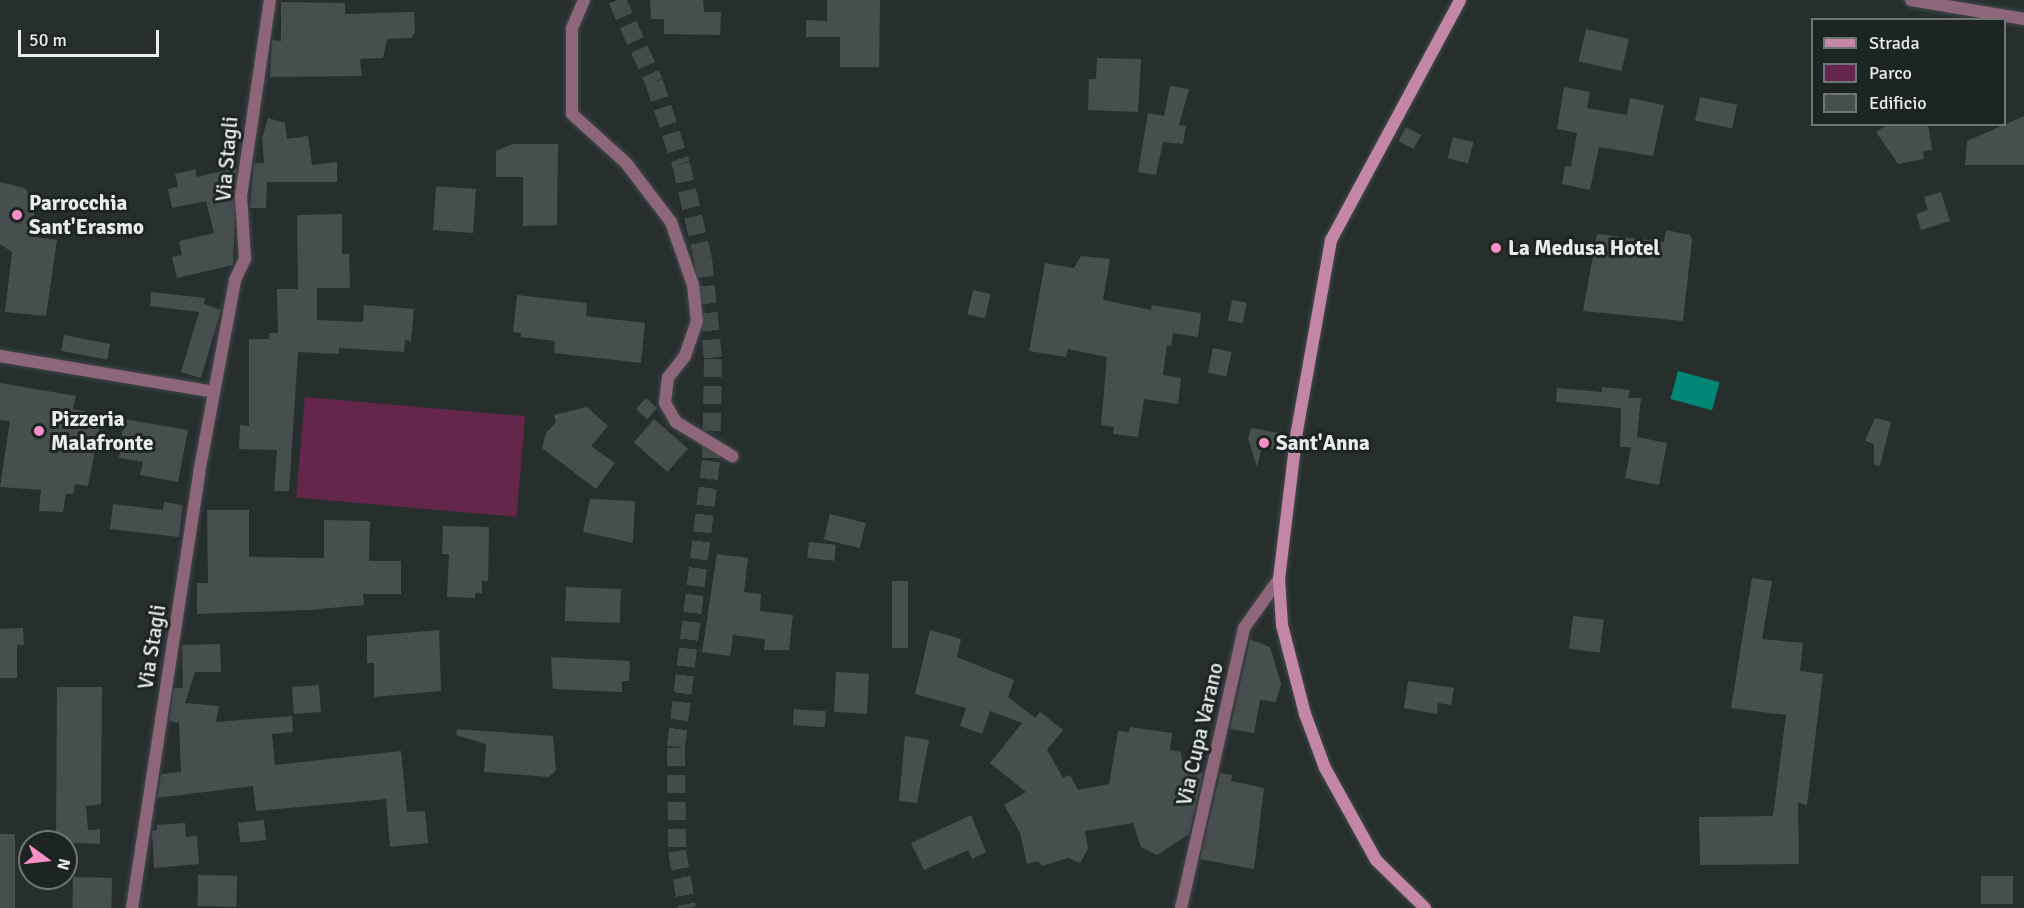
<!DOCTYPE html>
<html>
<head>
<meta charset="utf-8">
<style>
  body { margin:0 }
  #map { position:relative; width:2024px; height:908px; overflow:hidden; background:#272f2d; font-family:Signika,sans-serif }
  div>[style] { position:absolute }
  .green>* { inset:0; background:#64264a; transform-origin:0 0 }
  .water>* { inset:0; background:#008776; transform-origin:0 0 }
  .building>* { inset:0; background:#464f4d; transform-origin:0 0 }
  .highway-tunnel>* { height:18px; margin-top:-9px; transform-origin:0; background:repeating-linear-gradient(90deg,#444c4a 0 18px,transparent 0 27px) }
  .roads { filter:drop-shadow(0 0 2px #424a48) drop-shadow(0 0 2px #424a48) }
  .street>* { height:12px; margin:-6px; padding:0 6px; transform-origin:6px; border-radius:6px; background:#8d667a }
  .secondary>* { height:12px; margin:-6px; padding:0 6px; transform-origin:6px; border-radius:6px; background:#c386a6 }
  .dots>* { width:16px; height:16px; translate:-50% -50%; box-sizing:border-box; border:3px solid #1d2523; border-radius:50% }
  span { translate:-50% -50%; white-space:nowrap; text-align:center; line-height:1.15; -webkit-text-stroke:6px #1d2523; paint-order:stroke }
  .street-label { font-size:21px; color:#e9eeed }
  .poi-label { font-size:21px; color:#e9eeed; font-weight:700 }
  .left { translate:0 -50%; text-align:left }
  .legend { position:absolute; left:1811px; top:18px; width:195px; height:108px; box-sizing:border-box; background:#1d2523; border:2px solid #6f7574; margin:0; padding:8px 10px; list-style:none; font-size:18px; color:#e9eeed }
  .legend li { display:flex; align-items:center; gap:12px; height:30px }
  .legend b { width:30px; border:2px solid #6f7574 }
  .north { position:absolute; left:18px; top:830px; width:60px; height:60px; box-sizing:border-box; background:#1d2523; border:2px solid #6f7574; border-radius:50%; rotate:105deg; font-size:16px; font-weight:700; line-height:24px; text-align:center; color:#e9eeed }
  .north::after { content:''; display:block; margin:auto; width:21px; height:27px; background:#f98fc9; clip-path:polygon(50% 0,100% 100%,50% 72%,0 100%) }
  .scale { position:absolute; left:18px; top:30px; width:141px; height:27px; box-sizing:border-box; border:3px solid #e9eeed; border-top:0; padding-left:8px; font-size:18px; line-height:21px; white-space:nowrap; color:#e9eeed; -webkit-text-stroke:4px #1d2523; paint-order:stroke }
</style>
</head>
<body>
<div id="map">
  <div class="green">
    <div style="left:305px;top:397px;width:221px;height:101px;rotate:5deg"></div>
  </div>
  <div class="water">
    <div style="left:1678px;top:371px;width:43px;height:29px;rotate:15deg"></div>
  </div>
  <div class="building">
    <div style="clip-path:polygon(650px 0,703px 0,704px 12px,721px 12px,720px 35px,664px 34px,664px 19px,651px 19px)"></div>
    <div style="clip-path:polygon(827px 0,880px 0,879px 67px,840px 67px,840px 37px,806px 37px,806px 20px,827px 21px)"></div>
    <div style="clip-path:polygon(281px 2px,345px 3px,345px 14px,414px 12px,415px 33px,411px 38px,387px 39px,383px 58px,360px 59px,362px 76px,270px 77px,272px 40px,281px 41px)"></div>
    <div style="left:1586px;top:29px;width:44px;height:33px;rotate:13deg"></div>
    <div style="clip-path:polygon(1097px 58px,1141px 59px,1138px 112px,1088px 110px,1089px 79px,1096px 79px)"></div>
    <div style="clip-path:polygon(1170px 86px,1189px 89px,1179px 125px,1186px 126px,1183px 144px,1163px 142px,1156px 175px,1138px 172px,1148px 113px,1164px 116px)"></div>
    <div style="clip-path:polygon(1564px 87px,1590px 92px,1587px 108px,1627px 115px,1630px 98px,1664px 105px,1653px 156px,1599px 147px,1590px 190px,1562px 184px,1565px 166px,1571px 167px,1577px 133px,1557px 129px)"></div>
    <div style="left:1700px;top:97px;width:38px;height:24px;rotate:12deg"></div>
    <div style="clip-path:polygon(2024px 116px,2024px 165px,1965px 165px,1967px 141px)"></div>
    <div style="clip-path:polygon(268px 118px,285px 123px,287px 139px,308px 136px,312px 165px,337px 162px,337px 182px,267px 182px,266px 208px,250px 208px,254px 163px,264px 163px,262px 138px)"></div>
    <div style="clip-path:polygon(1888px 124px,1928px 124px,1932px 150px,1923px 151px,1924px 159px,1898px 164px,1876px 132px)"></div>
    <div style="left:1406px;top:127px;width:17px;height:16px;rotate:28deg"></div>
    <div style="left:1453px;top:137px;width:21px;height:22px;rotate:14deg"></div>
    <div style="clip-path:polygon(513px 144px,558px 144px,557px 225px,523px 226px,523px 177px,496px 177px,496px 151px)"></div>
    <div style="clip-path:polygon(237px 168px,233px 265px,177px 278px,172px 257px,182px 255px,179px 241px,214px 233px,206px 201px,172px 208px,168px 189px,178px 187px,175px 174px,196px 169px,196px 177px)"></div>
    <div style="clip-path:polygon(0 182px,25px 188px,31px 196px,35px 211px,28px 236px,57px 240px,46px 316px,5px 312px,12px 252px,0 244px)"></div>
    <div style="left:476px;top:189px;width:44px;height:40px;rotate:94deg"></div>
    <div style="clip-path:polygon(1941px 192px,1950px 221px,1921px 230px,1916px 214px,1928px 210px,1924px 197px)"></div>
    <div style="clip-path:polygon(342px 214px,342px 254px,349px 254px,350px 288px,317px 288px,317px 320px,363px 322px,364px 305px,414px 309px,411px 341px,405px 340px,404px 352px,339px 348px,339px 354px,298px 352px,289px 491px,274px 491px,277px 450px,239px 449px,240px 425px,249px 426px,249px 339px,269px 339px,269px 333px,278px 333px,277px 289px,298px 289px,297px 215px)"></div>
    <div style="clip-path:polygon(1666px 230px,1690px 235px,1692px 240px,1683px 321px,1583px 311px,1597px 234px,1664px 242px)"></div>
    <div style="clip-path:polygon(1081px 256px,1110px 259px,1103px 300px,1151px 310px,1152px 305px,1201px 313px,1198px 337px,1173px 333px,1171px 346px,1167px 345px,1163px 375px,1181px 378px,1178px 404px,1144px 399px,1138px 437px,1113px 434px,1114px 427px,1101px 425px,1107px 357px,1068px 349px,1066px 357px,1029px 351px,1045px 263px,1074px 268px)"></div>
    <div style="left:973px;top:290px;width:18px;height:25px;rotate:13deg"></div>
    <div style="clip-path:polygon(151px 292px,205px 298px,204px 304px,221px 310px,201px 378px,181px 372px,199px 312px,150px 306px)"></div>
    <div style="clip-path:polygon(517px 295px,587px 303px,586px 316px,645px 323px,641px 363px,554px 353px,555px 341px,521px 337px,521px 333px,513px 332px)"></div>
    <div style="left:1232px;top:300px;width:15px;height:21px;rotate:11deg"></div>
    <div style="left:64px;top:335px;width:47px;height:16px;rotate:11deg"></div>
    <div style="left:1213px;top:348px;width:19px;height:25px;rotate:12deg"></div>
    <div style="clip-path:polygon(0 383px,76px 396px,73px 409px,102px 415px,88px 486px,75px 484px,73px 494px,66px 494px,63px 512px,39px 511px,41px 490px,0 487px,10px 421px,0 420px)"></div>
    <div style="clip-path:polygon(1602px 387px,1630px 390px,1628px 398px,1641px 398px,1637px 437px,1667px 443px,1659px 485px,1625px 478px,1631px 447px,1620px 447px,1621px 408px,1556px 402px,1557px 388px,1602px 392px)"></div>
    <div style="left:646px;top:398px;width:15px;height:15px;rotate:42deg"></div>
    <div style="clip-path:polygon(587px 407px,608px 426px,591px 446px,615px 463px,596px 489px,542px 448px,546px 433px,556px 422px,554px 415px)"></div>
    <div style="clip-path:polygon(1875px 418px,1891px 422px,1880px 466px,1874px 465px,1874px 444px,1865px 441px)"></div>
    <div style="clip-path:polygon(124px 419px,188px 430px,178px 482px,140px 475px,143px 462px,119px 458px)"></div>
    <div style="left:654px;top:419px;width:45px;height:31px;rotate:41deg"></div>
    <div style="clip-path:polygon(1251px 428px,1281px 433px,1279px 450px,1262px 447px,1257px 467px,1248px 439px)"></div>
    <div style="clip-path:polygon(590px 499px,635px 501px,633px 543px,583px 532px)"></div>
    <div style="clip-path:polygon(164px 502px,183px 505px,179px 537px,110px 529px,113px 504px,163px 510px)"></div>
    <div style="clip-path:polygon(207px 510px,249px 510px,249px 557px,324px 558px,324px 520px,370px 521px,369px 561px,401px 561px,401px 594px,363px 594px,364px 605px,308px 610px,197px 614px,197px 583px,208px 583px)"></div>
    <div style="left:830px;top:514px;width:37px;height:26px;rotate:14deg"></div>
    <div style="clip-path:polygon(443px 526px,489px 527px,488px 581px,482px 581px,482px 593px,475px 593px,475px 598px,447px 597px,449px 554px,442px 554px)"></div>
    <div style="left:809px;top:542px;width:27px;height:16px;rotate:6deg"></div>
    <div style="clip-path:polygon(717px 554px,748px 558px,744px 592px,761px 594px,760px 611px,793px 615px,789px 650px,764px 650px,765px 639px,733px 635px,730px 656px,702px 652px)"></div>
    <div style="clip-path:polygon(1752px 578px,1772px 581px,1762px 639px,1803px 643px,1800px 671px,1823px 674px,1807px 805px,1798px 803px,1799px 864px,1700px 865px,1699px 817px,1773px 816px,1786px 715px,1731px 708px)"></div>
    <div style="left:892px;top:581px;width:16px;height:67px"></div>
    <div style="left:566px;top:587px;width:55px;height:34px;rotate:2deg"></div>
    <div style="left:1573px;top:616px;width:31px;height:33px;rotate:7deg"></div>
    <div style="clip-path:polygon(23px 628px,24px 645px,17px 645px,17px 678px,0 678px,0 629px)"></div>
    <div style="clip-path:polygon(439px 630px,441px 691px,374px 697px,374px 663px,367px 663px,367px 636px)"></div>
    <div style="clip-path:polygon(930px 630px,961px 639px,957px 657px,1014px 680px,1008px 697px,1035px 718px,1040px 712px,1063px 730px,1047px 750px,1063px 778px,1070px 775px,1078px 790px,1109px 784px,1118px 731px,1129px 732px,1130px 727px,1172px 733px,1170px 750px,1181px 752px,1183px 769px,1203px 773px,1189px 834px,1157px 855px,1141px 847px,1133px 823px,1085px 831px,1088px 849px,1080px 863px,1068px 858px,1042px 866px,1038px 861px,1027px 864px,1020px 833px,1004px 805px,1026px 792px,990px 763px,1022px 723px,990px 711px,982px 734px,960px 726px,966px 708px,915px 694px)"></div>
    <div style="clip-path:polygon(1250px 639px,1270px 647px,1281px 684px,1276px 702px,1260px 700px,1254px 733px,1230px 729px)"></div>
    <div style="clip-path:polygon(220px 644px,221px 672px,195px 672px,185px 703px,219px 706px,216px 722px,292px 716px,293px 732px,272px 734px,275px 765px,401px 751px,407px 812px,425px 811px,428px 843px,390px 847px,386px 799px,256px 811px,253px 786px,157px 798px,161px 774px,181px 772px,179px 723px,169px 721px,174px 688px,183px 688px,182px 645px)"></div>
    <div style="clip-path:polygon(551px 657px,630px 661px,629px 681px,622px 681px,622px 692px,553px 689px)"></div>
    <div style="left:836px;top:672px;width:33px;height:40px;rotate:3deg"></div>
    <div style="clip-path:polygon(1408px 681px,1454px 688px,1451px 705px,1438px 703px,1437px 714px,1404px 708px)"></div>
    <div style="left:319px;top:685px;width:27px;height:27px;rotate:86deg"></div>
    <div style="clip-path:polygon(57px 687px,102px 687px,101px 804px,86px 806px,88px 830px,100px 829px,100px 844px,56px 842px)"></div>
    <div style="left:794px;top:709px;width:32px;height:16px;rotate:4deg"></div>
    <div style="clip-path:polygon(457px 729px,553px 736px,556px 770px,549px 777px,484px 772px,486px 744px,456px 735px)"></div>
    <div style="clip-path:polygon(905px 736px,929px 740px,917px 803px,899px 801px)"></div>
    <div style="clip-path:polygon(1220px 773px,1232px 775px,1231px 781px,1264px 788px,1254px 869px,1200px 859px)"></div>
    <div style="clip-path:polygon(971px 815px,986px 852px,972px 859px,968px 850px,924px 870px,911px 843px)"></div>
    <div style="left:264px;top:820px;width:20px;height:26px;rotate:84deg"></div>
    <div style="clip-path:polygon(185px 823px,186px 837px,197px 836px,199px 864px,154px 868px,152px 831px,157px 830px,157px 825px)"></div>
    <div style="left:0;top:834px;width:15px;height:74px"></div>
    <div style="left:198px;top:875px;width:39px;height:31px;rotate:1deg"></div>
    <div style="left:1981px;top:876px;width:32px;height:28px"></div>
    <div style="left:73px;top:877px;width:39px;height:31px;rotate:1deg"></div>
  </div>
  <div class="highway-tunnel">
    <div style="left:617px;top:0;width:90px;rotate:65.7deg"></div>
    <div style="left:654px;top:82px;width:86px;rotate:71.8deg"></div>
    <div style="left:681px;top:164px;width:98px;rotate:77deg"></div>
    <div style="left:703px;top:259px;width:100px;rotate:84.3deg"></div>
    <div style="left:713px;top:359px;width:102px;rotate:91.1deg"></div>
    <div style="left:711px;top:461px;width:289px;rotate:97deg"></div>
    <div style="left:676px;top:748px;width:103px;rotate:89.4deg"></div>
    <div style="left:677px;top:851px;width:58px;rotate:80deg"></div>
  </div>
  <div class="roads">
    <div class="street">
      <div style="left:584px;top:0;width:30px;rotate:113deg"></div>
      <div style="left:572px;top:28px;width:86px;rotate:90deg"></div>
      <div style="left:572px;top:114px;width:73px;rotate:42.2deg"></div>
      <div style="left:626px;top:163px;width:74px;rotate:52.7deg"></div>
      <div style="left:671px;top:222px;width:67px;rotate:70.8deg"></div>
      <div style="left:693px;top:285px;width:36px;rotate:84deg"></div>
      <div style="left:697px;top:321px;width:37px;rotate:109deg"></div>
      <div style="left:685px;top:356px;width:28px;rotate:128deg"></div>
      <div style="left:668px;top:378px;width:25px;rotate:97deg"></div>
      <div style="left:665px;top:403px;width:22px;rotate:60deg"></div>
      <div style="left:676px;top:422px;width:66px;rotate:31.3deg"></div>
      <div style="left:1911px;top:0;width:115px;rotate:9.5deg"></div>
      <div style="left:0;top:356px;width:217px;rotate:9.5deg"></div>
      <div style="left:132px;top:908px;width:440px;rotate:-81.2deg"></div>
      <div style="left:199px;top:473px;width:196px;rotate:-79.4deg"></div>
      <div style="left:235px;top:280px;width:23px;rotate:-65deg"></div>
      <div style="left:245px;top:259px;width:63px;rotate:-93.6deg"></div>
      <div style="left:241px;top:196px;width:198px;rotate:-81.6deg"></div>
      <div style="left:1181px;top:908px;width:287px;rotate:-77.3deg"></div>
      <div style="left:1244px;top:628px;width:60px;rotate:-54.5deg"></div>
    </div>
    <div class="secondary">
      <div style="left:1425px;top:908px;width:69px;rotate:-135.6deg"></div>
      <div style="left:1376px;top:860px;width:105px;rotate:-119deg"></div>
      <div style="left:1325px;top:768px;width:58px;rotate:-110.3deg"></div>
      <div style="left:1305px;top:714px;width:92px;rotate:-104.5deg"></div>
      <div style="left:1282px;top:625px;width:46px;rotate:-93.7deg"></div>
      <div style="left:1279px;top:579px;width:149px;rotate:-83.1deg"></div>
      <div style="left:1297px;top:431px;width:194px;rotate:-79.9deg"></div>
      <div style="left:1331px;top:240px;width:272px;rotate:-61.7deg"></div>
    </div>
  </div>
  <div class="dots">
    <div style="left:17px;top:215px;background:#f98fc9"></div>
    <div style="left:1496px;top:248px;background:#f98fc9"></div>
    <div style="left:39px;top:431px;background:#f98fc9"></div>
    <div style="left:1264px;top:443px;background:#f98fc9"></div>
  </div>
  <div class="street-label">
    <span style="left:227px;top:159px;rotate:-85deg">Via Stagli</span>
    <span style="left:152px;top:647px;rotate:-81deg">Via Stagli</span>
    <span style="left:1200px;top:734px;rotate:-77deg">Via Cupa Varano</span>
  </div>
  <div class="poi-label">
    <span class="left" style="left:29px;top:215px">Parrocchia<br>Sant'Erasmo</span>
    <span class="left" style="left:1508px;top:248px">La Medusa Hotel</span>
    <span class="left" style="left:51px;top:431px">Pizzeria<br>Malafronte</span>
    <span class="left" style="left:1276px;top:443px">Sant'Anna</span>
  </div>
  <ul class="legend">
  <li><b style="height:8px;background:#c386a6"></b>Strada</li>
  <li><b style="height:16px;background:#64264a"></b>Parco</li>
  <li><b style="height:16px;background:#464f4d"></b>Edificio</li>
  </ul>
  <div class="north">N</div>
  <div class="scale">50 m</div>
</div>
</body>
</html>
